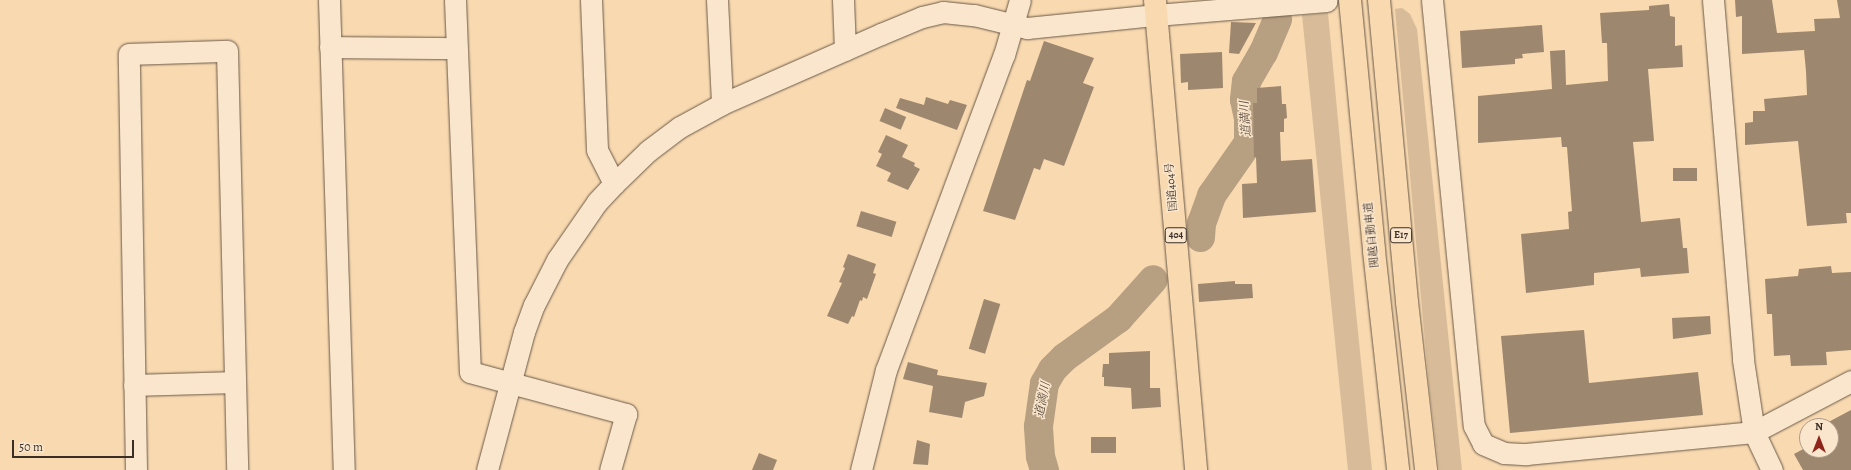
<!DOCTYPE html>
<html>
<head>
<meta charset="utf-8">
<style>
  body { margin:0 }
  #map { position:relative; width:1851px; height:470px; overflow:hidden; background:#f8d9b0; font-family:Alegreya,"Noto Serif JP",serif }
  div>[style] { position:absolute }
  .green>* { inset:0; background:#d8bc99 }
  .river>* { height:29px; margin:-14.5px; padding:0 14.5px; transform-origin:14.5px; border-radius:14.5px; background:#b79f81 }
  .building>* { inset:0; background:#9d876e; transform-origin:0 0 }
  .roads { filter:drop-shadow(0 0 1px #6a5948) drop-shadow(0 0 1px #6a5948) }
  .minor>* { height:21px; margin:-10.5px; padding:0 10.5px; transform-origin:10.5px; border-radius:10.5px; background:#fae6cc }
  .highway>* { height:22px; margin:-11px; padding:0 11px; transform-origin:11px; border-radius:11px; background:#f8d9b0 }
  span { translate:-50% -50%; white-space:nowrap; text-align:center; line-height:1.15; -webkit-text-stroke:3px #fae6cc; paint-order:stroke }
  .shield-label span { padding:1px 3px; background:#fae6cc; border:1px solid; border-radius:3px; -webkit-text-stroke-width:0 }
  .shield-label { font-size:10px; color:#3a2e26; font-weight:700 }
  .street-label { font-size:11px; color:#3a2e26 }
  .water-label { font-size:12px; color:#594a3d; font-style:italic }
  .north { position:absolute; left:1799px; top:418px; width:40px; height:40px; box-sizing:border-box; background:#fae6cc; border:1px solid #ad9c8a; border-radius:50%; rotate:0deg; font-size:11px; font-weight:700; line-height:16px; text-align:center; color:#3a2e26 }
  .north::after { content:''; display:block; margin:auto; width:14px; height:18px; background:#8f2418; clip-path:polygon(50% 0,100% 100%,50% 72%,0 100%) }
  .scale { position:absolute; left:12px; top:440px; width:122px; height:18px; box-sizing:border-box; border:2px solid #3a2e26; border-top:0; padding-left:5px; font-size:12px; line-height:14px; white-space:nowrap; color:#3a2e26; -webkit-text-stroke:3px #fae6cc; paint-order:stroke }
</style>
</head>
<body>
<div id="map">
  <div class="green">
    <div style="clip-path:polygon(1402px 8px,1410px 14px,1417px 29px,1462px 470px,1439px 470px,1429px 386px,1395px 9px)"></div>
    <div style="clip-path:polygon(1328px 13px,1355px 302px,1372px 470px,1348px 470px,1302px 15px)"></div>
  </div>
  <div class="river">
    <div style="left:1200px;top:237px;width:14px;rotate:-86deg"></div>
    <div style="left:1201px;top:223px;width:30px;rotate:-70deg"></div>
    <div style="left:1211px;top:195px;width:65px;rotate:-55.1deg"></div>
    <div style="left:1248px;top:142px;width:24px;rotate:-90deg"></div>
    <div style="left:1248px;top:118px;width:19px;rotate:-102deg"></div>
    <div style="left:1244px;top:99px;width:18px;rotate:-84deg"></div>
    <div style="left:1246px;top:81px;width:34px;rotate:-60deg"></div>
    <div style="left:1263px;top:52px;width:36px;rotate:-67deg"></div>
    <div style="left:1044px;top:470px;width:15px;rotate:-106deg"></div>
    <div style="left:1040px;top:456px;width:30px;rotate:-94deg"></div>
    <div style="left:1038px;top:426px;width:43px;rotate:-82.1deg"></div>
    <div style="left:1044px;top:383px;width:16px;rotate:-60deg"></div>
    <div style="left:1052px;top:369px;width:17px;rotate:-45deg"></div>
    <div style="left:1064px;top:357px;width:67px;rotate:-35.8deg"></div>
    <div style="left:1118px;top:318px;width:52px;rotate:-48.1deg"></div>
  </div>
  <div class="building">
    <div style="clip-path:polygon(1735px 0,1772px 0,1777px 33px,1815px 31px,1814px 19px,1840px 18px,1837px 0,1851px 0,1851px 213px,1846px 213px,1847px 223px,1807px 226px,1798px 141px,1745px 145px,1745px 123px,1753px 122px,1753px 111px,1765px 111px,1764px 99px,1807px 95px,1806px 71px,1804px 50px,1742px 54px,1742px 16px,1736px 17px)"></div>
    <div style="clip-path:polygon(1669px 4px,1670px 16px,1675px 17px,1675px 46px,1682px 45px,1683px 67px,1648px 69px,1654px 141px,1633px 142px,1641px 222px,1680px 218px,1683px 248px,1687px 248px,1689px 273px,1641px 277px,1640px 268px,1594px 273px,1594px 285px,1526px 293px,1521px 234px,1569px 229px,1568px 212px,1572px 211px,1567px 147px,1562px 147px,1561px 137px,1478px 143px,1478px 96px,1552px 89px,1550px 51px,1565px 50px,1566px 85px,1608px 81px,1607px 43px,1602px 43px,1600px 13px,1649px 10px,1649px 6px)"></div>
    <div style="clip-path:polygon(1231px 22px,1256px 23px,1239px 54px,1229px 53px)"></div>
    <div style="clip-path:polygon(1542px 25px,1544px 52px,1522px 54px,1523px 58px,1515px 59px,1515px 64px,1462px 68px,1460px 31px)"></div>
    <div style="clip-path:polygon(1044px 41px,1094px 58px,1083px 83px,1094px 87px,1064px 166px,1044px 159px,1040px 170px,1034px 168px,1015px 220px,983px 211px,1027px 80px,1030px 81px)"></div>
    <div style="clip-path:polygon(1222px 52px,1223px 88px,1188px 90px,1188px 82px,1181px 83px,1180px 54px)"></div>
    <div style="clip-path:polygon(1281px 86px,1282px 104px,1286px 104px,1287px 118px,1284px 119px,1284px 132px,1280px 132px,1281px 161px,1312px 159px,1316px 212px,1243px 218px,1242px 184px,1257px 183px,1256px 157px,1254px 157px,1253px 103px,1257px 103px,1257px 88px)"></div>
    <div style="clip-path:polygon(926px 97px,948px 104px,950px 100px,967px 105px,957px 130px,896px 108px,900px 98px,924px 105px)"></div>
    <div style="left:885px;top:108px;width:23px;height:14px;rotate:23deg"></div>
    <div style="clip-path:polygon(886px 135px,908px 145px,902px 157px,915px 163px,914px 166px,920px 169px,908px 190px,887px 181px,891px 173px,876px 166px,882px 154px,878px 152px)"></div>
    <div style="left:1673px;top:168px;width:24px;height:13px"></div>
    <div style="left:861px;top:211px;width:37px;height:16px;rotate:17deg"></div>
    <div style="clip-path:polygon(848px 254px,876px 264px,873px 273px,876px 274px,867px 299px,863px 297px,862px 301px,860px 300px,854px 317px,852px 316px,848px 324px,827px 316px,842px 283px,839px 282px,845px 268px,843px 267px)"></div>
    <div style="clip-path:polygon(1831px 266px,1832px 273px,1851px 272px,1851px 350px,1826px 352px,1827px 365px,1791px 366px,1790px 355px,1774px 356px,1772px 314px,1767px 314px,1765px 279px,1798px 276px,1799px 269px)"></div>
    <div style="clip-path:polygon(1235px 281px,1235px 284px,1252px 284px,1253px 298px,1199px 302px,1198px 284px)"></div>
    <div style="left:984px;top:299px;width:17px;height:52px;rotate:17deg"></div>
    <div style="clip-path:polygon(1710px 316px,1711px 334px,1673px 339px,1672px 318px)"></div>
    <div style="clip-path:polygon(1584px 330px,1589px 383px,1698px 372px,1703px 415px,1510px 433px,1501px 336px)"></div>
    <div style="clip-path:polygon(1150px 351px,1150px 388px,1160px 388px,1161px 407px,1132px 409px,1131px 388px,1104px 386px,1104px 377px,1102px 377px,1103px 364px,1109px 364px,1109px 353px)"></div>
    <div style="clip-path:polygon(908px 362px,938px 370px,937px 375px,987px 383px,984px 396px,965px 402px,962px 418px,929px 412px,933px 386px,903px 379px)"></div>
    <div style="clip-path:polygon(1851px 410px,1851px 470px,1803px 470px,1794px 454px,1807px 447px,1807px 450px,1831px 450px,1831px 426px,1821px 426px)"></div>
    <div style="left:1091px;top:437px;width:25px;height:16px"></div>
    <div style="clip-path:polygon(917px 440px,930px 444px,928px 465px,913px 464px)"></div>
    <div style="clip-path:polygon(759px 453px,777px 460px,773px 470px,752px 470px)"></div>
  </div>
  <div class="roads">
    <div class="minor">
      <div style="left:329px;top:0;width:470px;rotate:88.2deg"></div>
      <div style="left:455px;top:0;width:372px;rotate:87.7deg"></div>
      <div style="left:470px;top:372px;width:162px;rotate:15.1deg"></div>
      <div style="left:626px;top:414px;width:58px;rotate:105.9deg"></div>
      <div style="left:591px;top:0;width:150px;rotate:87.7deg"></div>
      <div style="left:597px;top:150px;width:38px;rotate:63deg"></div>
      <div style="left:717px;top:0;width:104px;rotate:87.2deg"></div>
      <div style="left:843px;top:0;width:50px;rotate:87.7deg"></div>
      <div style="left:1432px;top:0;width:428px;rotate:84.4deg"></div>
      <div style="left:1474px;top:426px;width:20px;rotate:63deg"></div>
      <div style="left:1483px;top:444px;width:23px;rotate:23deg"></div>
      <div style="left:1504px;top:453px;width:22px;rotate:3deg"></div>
      <div style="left:1526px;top:454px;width:229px;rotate:-5.5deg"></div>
      <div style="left:1754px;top:432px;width:110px;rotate:-27.7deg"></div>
      <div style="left:1713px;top:0;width:361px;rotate:85.2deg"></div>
      <div style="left:1743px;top:360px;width:73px;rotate:81.3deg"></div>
      <div style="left:1754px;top:432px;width:42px;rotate:64.7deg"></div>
      <div style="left:330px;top:47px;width:126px;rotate:0.5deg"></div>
      <div style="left:134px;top:385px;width:101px;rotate:-1.7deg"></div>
      <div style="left:136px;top:470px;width:416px;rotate:-91deg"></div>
      <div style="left:129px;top:54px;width:98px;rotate:-1.8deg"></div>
      <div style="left:227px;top:51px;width:419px;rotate:88.6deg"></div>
      <div style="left:487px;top:470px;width:143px;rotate:-75deg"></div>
      <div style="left:524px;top:332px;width:29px;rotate:-70deg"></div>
      <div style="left:534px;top:305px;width:51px;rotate:-62.9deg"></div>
      <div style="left:557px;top:260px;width:70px;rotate:-55.4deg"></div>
      <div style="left:597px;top:202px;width:25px;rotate:-47deg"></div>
      <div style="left:614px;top:184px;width:47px;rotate:-44.1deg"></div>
      <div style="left:648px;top:151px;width:40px;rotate:-37deg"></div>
      <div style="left:680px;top:127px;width:48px;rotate:-28.7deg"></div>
      <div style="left:722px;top:104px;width:174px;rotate:-23.8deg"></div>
      <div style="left:881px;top:34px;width:44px;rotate:-22.5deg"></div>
      <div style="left:922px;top:17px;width:22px;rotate:-13deg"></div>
      <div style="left:943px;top:12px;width:31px;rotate:6deg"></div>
      <div style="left:974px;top:15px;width:55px;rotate:13.8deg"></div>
      <div style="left:1027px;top:28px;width:130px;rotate:-5.8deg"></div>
      <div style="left:1156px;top:15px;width:171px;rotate:-4.7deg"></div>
      <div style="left:861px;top:470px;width:103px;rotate:-76deg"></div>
      <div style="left:886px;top:370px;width:336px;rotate:-69.5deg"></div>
      <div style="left:1004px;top:55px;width:57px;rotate:-73.8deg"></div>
    </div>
    <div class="highway">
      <div style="left:1155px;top:0;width:472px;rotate:85deg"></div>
      <div style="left:1350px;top:0;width:252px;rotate:84.5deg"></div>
      <div style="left:1374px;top:251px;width:220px;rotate:83.7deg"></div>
      <div style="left:1379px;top:0;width:303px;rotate:84.7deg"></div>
      <div style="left:1407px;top:302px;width:169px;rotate:83.5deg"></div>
    </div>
  </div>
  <div class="shield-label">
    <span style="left:1176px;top:235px">404</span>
    <span style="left:1401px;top:235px">E17</span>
  </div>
  <div class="street-label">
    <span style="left:1172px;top:187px;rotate:-95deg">国道404号</span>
    <span style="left:1372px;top:235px;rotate:-96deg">関越自動車道</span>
  </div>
  <div class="water-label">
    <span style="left:1246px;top:119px;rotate:-94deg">道満川</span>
    <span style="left:1043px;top:400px;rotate:-79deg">道満川</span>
  </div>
  <div class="north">N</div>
  <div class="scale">50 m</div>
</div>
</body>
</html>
